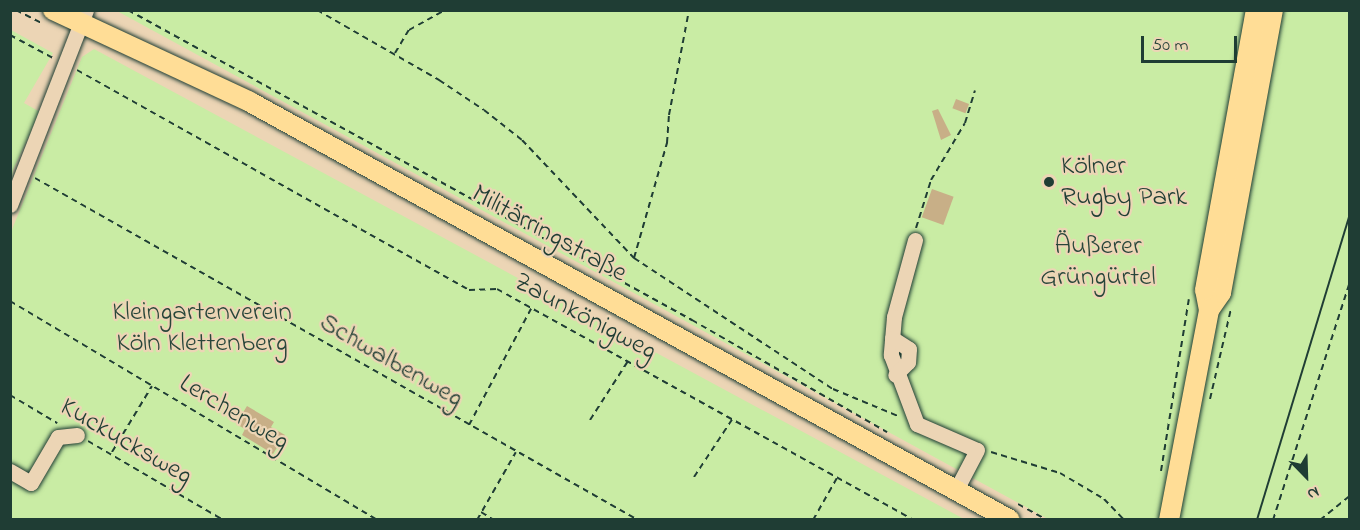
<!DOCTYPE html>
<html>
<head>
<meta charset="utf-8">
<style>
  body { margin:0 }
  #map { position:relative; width:1360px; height:530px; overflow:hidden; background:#ecd5b5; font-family:"Indie Flower",sans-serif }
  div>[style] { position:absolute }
  .green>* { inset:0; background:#c9eca4 }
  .building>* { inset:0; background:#c8af87; transform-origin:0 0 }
  .path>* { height:2px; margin-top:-1px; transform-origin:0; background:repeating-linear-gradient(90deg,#1f3d34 0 6px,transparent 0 10.5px) }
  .roads { filter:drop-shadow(0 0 2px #1f3d34) drop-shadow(0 0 2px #1f3d34) }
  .minor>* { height:15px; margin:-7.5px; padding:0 7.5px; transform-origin:7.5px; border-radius:7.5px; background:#ecd5b5 }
  .major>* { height:20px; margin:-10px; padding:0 10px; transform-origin:10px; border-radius:10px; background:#ffdd96 }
  .tram>* { height:1.5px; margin:-0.75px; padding:0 0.75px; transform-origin:0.75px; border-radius:0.75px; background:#1f3d34 }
  .dots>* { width:16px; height:16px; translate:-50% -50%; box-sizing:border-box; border:3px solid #ecd5b5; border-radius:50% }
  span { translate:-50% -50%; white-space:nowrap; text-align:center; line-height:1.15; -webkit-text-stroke:4.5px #ecd5b5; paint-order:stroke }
  .poi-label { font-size:27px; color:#1f3d34 }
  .left { translate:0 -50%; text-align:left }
  .street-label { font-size:27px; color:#1f3d34 }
  .park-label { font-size:27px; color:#28463a }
  .frame { position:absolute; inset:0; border:12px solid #1f3d34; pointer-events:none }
  .north { position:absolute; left:1276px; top:446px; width:60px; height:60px; -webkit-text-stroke:4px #ecd5b5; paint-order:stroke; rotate:157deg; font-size:16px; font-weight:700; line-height:24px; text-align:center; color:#1f3d34 }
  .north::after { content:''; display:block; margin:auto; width:21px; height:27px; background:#1f3d34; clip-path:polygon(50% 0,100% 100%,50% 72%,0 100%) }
  .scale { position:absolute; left:1141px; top:36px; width:96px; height:27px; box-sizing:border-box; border:3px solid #1f3d34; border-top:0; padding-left:8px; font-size:18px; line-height:21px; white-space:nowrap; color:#1f3d34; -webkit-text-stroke:4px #ecd5b5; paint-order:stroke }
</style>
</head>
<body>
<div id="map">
  <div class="green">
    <div style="clip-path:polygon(117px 11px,1349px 11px,1349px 519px,1048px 519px)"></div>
    <div style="clip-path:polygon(11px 30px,53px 53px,24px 103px,40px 112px,13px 170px,11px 186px)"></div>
    <div style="clip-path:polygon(94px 49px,964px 519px,11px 520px,11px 232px,82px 57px)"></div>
  </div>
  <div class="building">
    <div style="left:956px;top:99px;width:14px;height:10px;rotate:21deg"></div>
    <div style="clip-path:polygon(938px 109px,951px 135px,941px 140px,932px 111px)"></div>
    <div style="left:932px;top:189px;width:23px;height:30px;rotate:20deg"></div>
    <div style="clip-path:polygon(247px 406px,274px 422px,271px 427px,285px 435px,273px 454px,242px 435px,245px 429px,236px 424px)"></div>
  </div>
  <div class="path">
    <div style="left:16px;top:10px;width:30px;rotate:27deg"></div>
    <div style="left:128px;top:10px;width:644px;rotate:28.8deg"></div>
    <div style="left:692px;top:320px;width:225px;rotate:29.9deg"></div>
    <div style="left:317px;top:10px;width:141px;rotate:29.8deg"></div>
    <div style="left:439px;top:80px;width:54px;rotate:33.7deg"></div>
    <div style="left:484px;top:110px;width:48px;rotate:38.3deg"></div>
    <div style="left:522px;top:140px;width:163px;rotate:46.5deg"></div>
    <div style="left:634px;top:258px;width:238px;rotate:33.4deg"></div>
    <div style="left:833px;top:389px;width:70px;rotate:22.6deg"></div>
    <div style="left:10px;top:35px;width:49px;rotate:28.1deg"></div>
    <div style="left:395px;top:53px;width:27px;rotate:-59deg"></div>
    <div style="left:409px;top:30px;width:41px;rotate:-29.1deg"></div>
    <div style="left:77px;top:70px;width:450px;rotate:29.3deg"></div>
    <div style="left:469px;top:290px;width:28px;rotate:-2deg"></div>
    <div style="left:497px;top:289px;width:477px;rotate:29deg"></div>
    <div style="left:35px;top:178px;width:693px;rotate:29.56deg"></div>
    <div style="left:916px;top:228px;width:50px;rotate:-72.6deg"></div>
    <div style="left:931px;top:180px;width:66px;rotate:-59.2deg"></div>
    <div style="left:965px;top:123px;width:34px;rotate:-73deg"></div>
    <div style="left:634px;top:258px;width:120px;rotate:-74deg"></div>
    <div style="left:667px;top:143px;width:28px;rotate:-86deg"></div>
    <div style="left:669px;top:115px;width:107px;rotate:-79.2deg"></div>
    <div style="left:10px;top:301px;width:428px;rotate:30.8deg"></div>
    <div style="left:10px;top:395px;width:55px;rotate:30.8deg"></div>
    <div style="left:1210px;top:399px;width:92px;rotate:-76.9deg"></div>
    <div style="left:590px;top:420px;width:70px;rotate:-57.2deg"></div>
    <div style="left:469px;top:425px;width:132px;rotate:-61.9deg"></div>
    <div style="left:88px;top:441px;width:156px;rotate:30.3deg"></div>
    <div style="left:112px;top:452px;width:77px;rotate:-58.8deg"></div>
    <div style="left:991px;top:452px;width:72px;rotate:16.9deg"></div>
    <div style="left:1060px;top:473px;width:51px;rotate:30.6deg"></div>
    <div style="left:1104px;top:499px;width:29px;rotate:46deg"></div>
    <div style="left:1161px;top:471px;width:174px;rotate:-80.8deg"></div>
    <div style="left:694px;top:477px;width:71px;rotate:-56.5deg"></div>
    <div style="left:1018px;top:504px;width:33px;rotate:29deg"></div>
    <div style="left:481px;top:512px;width:15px;rotate:32deg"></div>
    <div style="left:477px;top:520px;width:78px;rotate:-60.2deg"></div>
    <div style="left:813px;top:520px;width:48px;rotate:-60.3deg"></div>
    <div style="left:1273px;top:520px;width:251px;rotate:-72.1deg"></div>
    <div style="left:1320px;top:520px;width:38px;rotate:-39deg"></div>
  </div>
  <div class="roads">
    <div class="minor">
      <div style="left:10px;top:205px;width:209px;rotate:-68.7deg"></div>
      <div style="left:915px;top:240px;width:80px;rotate:105.3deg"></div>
      <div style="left:894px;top:317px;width:38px;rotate:95deg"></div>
      <div style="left:891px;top:355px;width:74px;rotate:69.4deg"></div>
      <div style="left:917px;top:424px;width:65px;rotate:23.4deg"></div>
      <div style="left:977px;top:450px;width:45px;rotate:117.7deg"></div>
      <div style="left:892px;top:338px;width:20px;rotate:33deg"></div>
      <div style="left:909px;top:349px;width:13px;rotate:94deg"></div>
      <div style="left:908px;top:362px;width:18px;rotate:135deg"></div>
      <div style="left:10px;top:471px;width:24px;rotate:30deg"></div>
      <div style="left:31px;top:483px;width:53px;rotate:-59.6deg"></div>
      <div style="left:58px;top:437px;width:19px;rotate:-6deg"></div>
    </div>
    <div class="major">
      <div style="left:53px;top:10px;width:217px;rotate:25deg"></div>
      <div style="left:250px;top:102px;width:867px;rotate:28.81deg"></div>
      <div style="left:1209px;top:310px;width:21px;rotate:-55deg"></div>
      <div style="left:1221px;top:293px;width:288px;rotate:-79.6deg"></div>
      <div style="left:1169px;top:520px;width:214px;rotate:-79.2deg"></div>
      <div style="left:1209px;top:310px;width:20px;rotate:-101deg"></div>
      <div style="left:1205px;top:290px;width:285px;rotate:-79.7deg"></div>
    </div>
  </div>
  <div class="tram">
    <div style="left:1257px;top:520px;width:321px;rotate:-73.1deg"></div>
  </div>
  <div class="dots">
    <div style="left:1049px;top:182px;background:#1f3d34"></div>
  </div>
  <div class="poi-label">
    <span class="left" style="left:1061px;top:182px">Kölner<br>Rugby Park</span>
  </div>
  <div class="street-label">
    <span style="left:549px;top:234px;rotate:29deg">Militärringstraße</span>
    <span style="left:585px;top:317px;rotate:28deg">Zaunkönigweg</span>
    <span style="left:391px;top:361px;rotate:30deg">Schwalbenweg</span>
    <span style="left:234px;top:413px;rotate:31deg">Lerchenweg</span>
    <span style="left:126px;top:442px;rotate:30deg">Kuckucksweg</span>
  </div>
  <div class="park-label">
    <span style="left:1098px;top:262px">Äußerer<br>Grüngürtel</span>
    <span style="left:202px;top:328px">Kleingartenverein<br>Köln Klettenberg</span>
  </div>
  <div class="frame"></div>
  <div class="north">N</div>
  <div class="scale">50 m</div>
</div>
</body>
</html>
